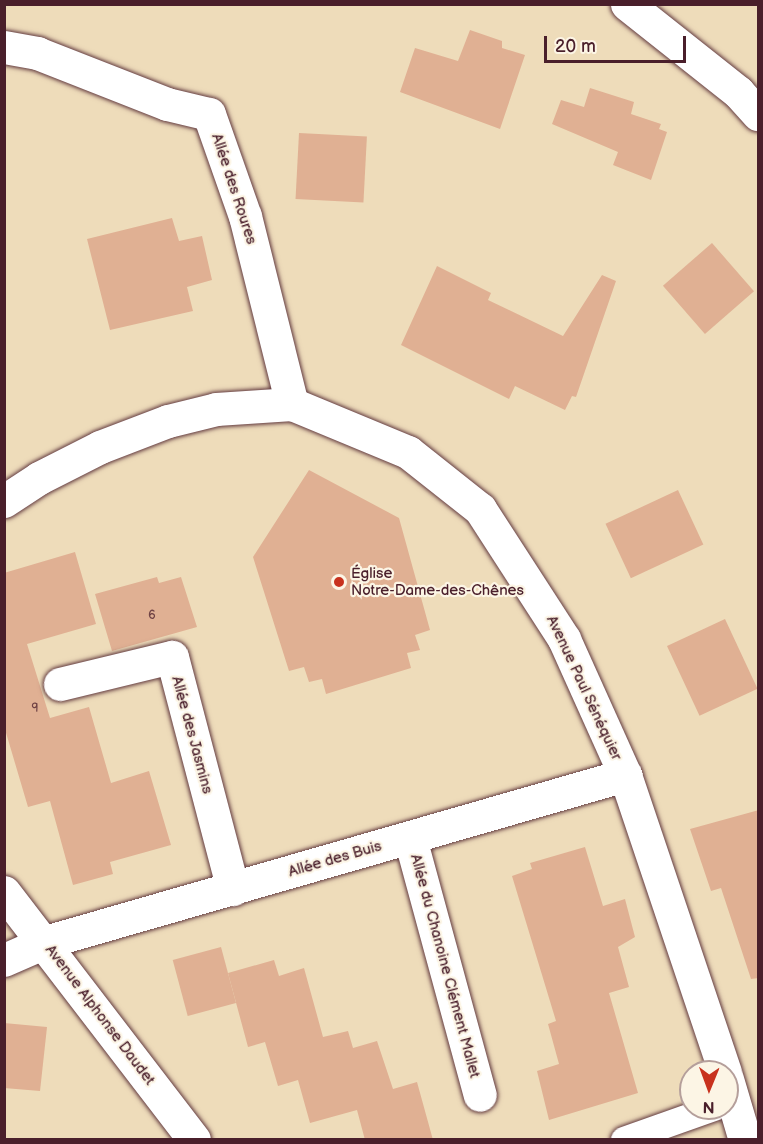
<!DOCTYPE html>
<html>
<head>
<meta charset="utf-8">
<style>
  body { margin:0 }
  #map { position:relative; width:763px; height:1144px; overflow:hidden; background:#eedcba; font-family:"Balsamiq Sans",sans-serif }
  div>[style] { position:absolute }
  .building>* { inset:0; background:#e0b093; transform-origin:0 0 }
  .roads { filter:drop-shadow(0 0 2px #633b40) drop-shadow(0 0 2px #633b40) }
  .lane>* { height:26px; margin:-13px; padding:0 13px; transform-origin:13px; border-radius:13px; background:#fff }
  .street>* { height:33px; margin:-16.5px; padding:0 16.5px; transform-origin:16.5px; border-radius:16.5px; background:#fff }
  .dots>* { width:16px; height:16px; translate:-50% -50%; box-sizing:border-box; border:3px solid #fcf5e5; border-radius:50% }
  span { translate:-50% -50%; white-space:nowrap; text-align:center; line-height:1.15; -webkit-text-stroke:4.5px #fcf5e5; paint-order:stroke }
  .number-label { font-size:12px; color:#704345 }
  .number-label span { -webkit-text-stroke-width:0 }
  .street-label { font-size:15px; color:#4a1f2b }
  .poi-label { font-size:15px; color:#4a1f2b }
  .left { translate:0 -50%; text-align:left }
  .frame { position:absolute; inset:0; border:6px solid #4a1f2b; pointer-events:none }
  .north { position:absolute; left:679px; top:1060px; width:60px; height:60px; box-sizing:border-box; background:#fcf5e5; border:2px solid #b59f9b; border-radius:50%; rotate:181deg; font-size:16px; font-weight:700; line-height:24px; text-align:center; color:#4a1f2b }
  .north::after { content:''; display:block; margin:auto; width:21px; height:27px; background:#c8321e; clip-path:polygon(50% 0,100% 100%,50% 72%,0 100%) }
  .scale { position:absolute; left:544px; top:36px; width:142px; height:27px; box-sizing:border-box; border:3px solid #4a1f2b; border-top:0; padding-left:8px; font-size:18px; line-height:21px; white-space:nowrap; color:#4a1f2b; -webkit-text-stroke:4px #fcf5e5; paint-order:stroke }
</style>
</head>
<body>
<div id="map">
  <div class="building">
    <div style="clip-path:polygon(470px 30px,502px 41px,502px 48px,525px 55px,500px 129px,400px 92px,415px 48px,458px 61px)"></div>
    <div style="clip-path:polygon(590px 88px,634px 102px,631px 114px,661px 124px,659px 129px,667px 132px,651px 180px,613px 165px,618px 152px,552px 124px,561px 100px,584px 107px)"></div>
    <div style="left:299px;top:133px;width:68px;height:66px;rotate:3deg"></div>
    <div style="clip-path:polygon(172px 218px,179px 241px,202px 236px,212px 280px,187px 287px,193px 311px,110px 330px,87px 239px)"></div>
    <div style="left:712px;top:243px;width:64px;height:65px;rotate:49deg"></div>
    <div style="clip-path:polygon(437px 266px,491px 293px,488px 300px,563px 336px,602px 275px,616px 281px,576px 397px,572px 396px,565px 410px,515px 386px,509px 399px,401px 345px)"></div>
    <div style="clip-path:polygon(309px 470px,399px 518px,430px 630px,415px 635px,420px 650px,407px 653px,411px 668px,326px 694px,322px 679px,309px 682px,304px 667px,289px 671px,253px 557px)"></div>
    <div style="left:678px;top:490px;width:60px;height:80px;rotate:65deg"></div>
    <div style="clip-path:polygon(75px 552px,96px 624px,27px 644px,50px 718px,89px 707px,111px 783px,149px 771px,171px 845px,110px 862px,113px 874px,73px 885px,50px 801px,28px 807px,4px 726px,4px 573px)"></div>
    <div style="clip-path:polygon(157px 577px,159px 583px,181px 577px,197px 627px,112px 651px,95px 594px)"></div>
    <div style="left:725px;top:619px;width:77px;height:64px;rotate:65deg"></div>
    <div style="clip-path:polygon(759px 810px,759px 978px,751px 979px,721px 888px,711px 891px,690px 829px)"></div>
    <div style="clip-path:polygon(585px 847px,603px 906px,625px 899px,635px 937px,618px 947px,629px 987px,609px 993px,638px 1093px,549px 1120px,537px 1071px,559px 1064px,548px 1024px,556px 1021px,512px 876px,532px 869px,530px 863px)"></div>
    <div style="left:221px;top:947px;width:58px;height:50px;rotate:75deg"></div>
    <div style="clip-path:polygon(274px 960px,279px 976px,304px 968px,323px 1037px,348px 1031px,353px 1048px,377px 1041px,393px 1089px,417px 1082px,433px 1140px,365px 1140px,357px 1110px,310px 1123px,298px 1080px,278px 1086px,265px 1042px,248px 1047px,228px 973px)"></div>
    <div style="clip-path:polygon(4px 1023px,47px 1027px,40px 1091px,4px 1088px)"></div>
  </div>
  <div class="roads">
    <div class="lane">
      <div style="left:624px;top:1140px;width:96px;rotate:-19.6deg"></div>
    </div>
    <div class="street">
      <div style="left:627px;top:4px;width:142px;rotate:38.4deg"></div>
      <div style="left:738px;top:92px;width:30px;rotate:48deg"></div>
      <div style="left:4px;top:47px;width:34px;rotate:10deg"></div>
      <div style="left:37px;top:53px;width:140px;rotate:21.4deg"></div>
      <div style="left:167px;top:104px;width:43px;rotate:13.4deg"></div>
      <div style="left:209px;top:114px;width:108px;rotate:70.6deg"></div>
      <div style="left:245px;top:216px;width:194px;rotate:76deg"></div>
      <div style="left:4px;top:501px;width:42px;rotate:-33.3deg"></div>
      <div style="left:39px;top:478px;width:68px;rotate:-26.9deg"></div>
      <div style="left:100px;top:447px;width:73px;rotate:-20.9deg"></div>
      <div style="left:168px;top:421px;width:49px;rotate:-14deg"></div>
      <div style="left:216px;top:409px;width:76px;rotate:-3.8deg"></div>
      <div style="left:292px;top:404px;width:126px;rotate:22.5deg"></div>
      <div style="left:408px;top:452px;width:92px;rotate:38.4deg"></div>
      <div style="left:480px;top:509px;width:155px;rotate:57.1deg"></div>
      <div style="left:564px;top:639px;width:149px;rotate:65.8deg"></div>
      <div style="left:625px;top:775px;width:313px;rotate:71.4deg"></div>
      <div style="left:60px;top:684px;width:115px;rotate:-13.6deg"></div>
      <div style="left:172px;top:657px;width:240px;rotate:75.3deg"></div>
      <div style="left:410px;top:838px;width:266px;rotate:74.8deg"></div>
      <div style="left:4px;top:892px;width:312px;rotate:52.5deg"></div>
      <div style="left:4px;top:960px;width:45px;rotate:-23.7deg"></div>
      <div style="left:45px;top:942px;width:604px;rotate:-16.06deg"></div>
      <div style="left:727px;top:1079px;width:64px;rotate:73.6deg"></div>
    </div>
  </div>
  <div class="dots">
    <div style="left:339px;top:582px;background:#c8321e"></div>
  </div>
  <div class="number-label">
    <span style="left:152px;top:616px">6</span>
    <span style="left:35px;top:709px">9</span>
  </div>
  <div class="street-label">
    <span style="left:234px;top:189px;rotate:72deg">Allée des Roures</span>
    <span style="left:584px;top:688px;rotate:65deg">Avenue Paul Sénéquier</span>
    <span style="left:192px;top:735px;rotate:75deg">Allée des Jasmins</span>
    <span style="left:335px;top:859px;rotate:-16deg">Allée des Buis</span>
    <span style="left:445px;top:966px;rotate:75deg">Allée du Chanoine Clément Mallet</span>
    <span style="left:100px;top:1015px;rotate:53deg">Avenue Alphonse Daudet</span>
  </div>
  <div class="poi-label">
    <span class="left" style="left:351px;top:582px">Église<br>Notre-Dame-des-Chênes</span>
  </div>
  <div class="frame"></div>
  <div class="north">N</div>
  <div class="scale">20 m</div>
</div>
</body>
</html>
